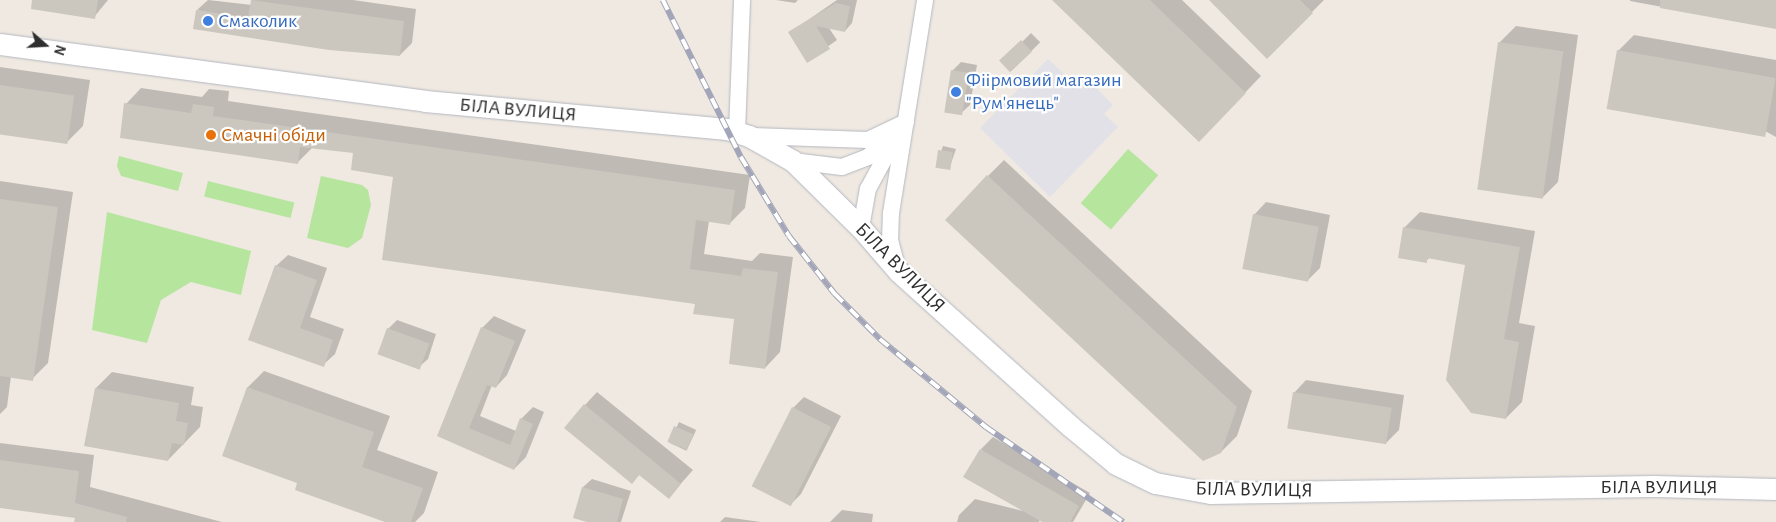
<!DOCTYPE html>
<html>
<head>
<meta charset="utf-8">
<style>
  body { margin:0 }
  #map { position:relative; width:1776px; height:522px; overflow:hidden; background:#efe9e1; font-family:"Alegreya Sans",sans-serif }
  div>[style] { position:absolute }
  .industrial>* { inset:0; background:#e3e1e8 }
  .green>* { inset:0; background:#b6e59e; transform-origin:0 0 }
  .shadow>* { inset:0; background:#0003; transform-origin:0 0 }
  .building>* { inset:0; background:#cbc7bf; transform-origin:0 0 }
  .roads { filter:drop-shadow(0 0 1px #b4b7c1) drop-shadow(0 0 1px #b4b7c1) }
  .minor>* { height:16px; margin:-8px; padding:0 8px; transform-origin:8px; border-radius:8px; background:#fff }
  .tertiary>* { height:21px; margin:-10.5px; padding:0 10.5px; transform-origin:10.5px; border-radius:10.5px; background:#fff }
  .rail>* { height:5.5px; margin-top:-2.75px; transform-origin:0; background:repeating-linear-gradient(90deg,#fff 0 11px,#a3a6b8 0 22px); box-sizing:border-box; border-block:1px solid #a3a6b8 }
  .dots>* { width:14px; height:14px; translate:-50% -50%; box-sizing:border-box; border:2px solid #fff; border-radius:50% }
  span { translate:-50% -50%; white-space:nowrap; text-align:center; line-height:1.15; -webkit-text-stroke:4.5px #fff; paint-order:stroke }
  .shop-label { font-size:20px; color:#366cbe }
  .left { translate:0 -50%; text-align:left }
  .street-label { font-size:20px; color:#2e2e2e }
  .food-label { font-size:20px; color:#c56008 }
  .north { position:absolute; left:20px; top:20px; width:50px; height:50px; -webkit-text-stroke:4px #fff; paint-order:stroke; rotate:109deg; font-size:14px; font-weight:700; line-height:20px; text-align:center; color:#2e2e2e }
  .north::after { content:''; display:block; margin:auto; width:18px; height:22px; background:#2e2e2e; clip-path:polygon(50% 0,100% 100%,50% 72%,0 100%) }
</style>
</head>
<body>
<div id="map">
  <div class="industrial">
    <div style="clip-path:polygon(1048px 59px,1079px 88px,1088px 80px,1113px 105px,1104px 114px,1118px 127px,1050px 197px,980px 128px)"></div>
  </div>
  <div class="green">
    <div style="left:1128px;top:149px;width:40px;height:72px;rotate:41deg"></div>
    <div style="clip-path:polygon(119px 156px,183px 173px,178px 191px,121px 176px,117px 166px)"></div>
    <div style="clip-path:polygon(321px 176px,362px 185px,368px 190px,371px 205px,362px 238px,348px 248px,307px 238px)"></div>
    <div style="left:208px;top:181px;width:89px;height:16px;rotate:14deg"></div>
    <div style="clip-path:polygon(107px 212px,251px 251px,241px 295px,191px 282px,161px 300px,147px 343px,92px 330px)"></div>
  </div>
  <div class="shadow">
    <div style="clip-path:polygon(40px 0,108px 0,94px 17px)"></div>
    <div style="clip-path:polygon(208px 0,252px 5px,252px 0,353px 0,416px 9px,412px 43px,400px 55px,197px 10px)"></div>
    <div style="clip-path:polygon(776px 0,798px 0,795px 3px)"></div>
    <div style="clip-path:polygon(837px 0,857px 0,852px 23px,845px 31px,829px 28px,837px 40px,807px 61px,789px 33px)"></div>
    <div style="clip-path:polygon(1053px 0,1182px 0,1261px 76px,1215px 124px)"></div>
    <div style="clip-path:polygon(1211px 0,1324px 0,1267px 57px)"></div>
    <div style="clip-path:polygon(1776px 0,1776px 28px,1630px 1px,1630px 0)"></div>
    <div style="clip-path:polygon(1516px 26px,1578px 35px,1558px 182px,1542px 198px,1500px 42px)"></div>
    <div style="left:1031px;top:33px;width:13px;height:40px;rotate:45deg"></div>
    <div style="clip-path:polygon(1634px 35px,1776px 60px,1776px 137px,1618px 51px)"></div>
    <div style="clip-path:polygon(961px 62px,977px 65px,970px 105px,961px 113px,952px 71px)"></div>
    <div style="clip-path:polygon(0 67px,90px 80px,83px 126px,67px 142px,0 133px)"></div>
    <div style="clip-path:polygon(141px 88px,202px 97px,209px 89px,229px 91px,228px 101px,750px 175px,745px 208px,730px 223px,709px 221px,704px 254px,752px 261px,760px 253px,793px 257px,780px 352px,765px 368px,736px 318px,394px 176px,354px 152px,313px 147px,298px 162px,126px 104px)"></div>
    <div style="clip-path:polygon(943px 146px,956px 149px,949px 169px,936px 167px)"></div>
    <div style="clip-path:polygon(1004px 160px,1252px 391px,1237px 436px,1221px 452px,988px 176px)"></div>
    <div style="clip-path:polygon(0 181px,73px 192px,48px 363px,32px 379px,11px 376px,7px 407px,0 414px)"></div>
    <div style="clip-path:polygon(1266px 202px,1330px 215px,1320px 268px,1307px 281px,1254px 215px)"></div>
    <div style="clip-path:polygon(1420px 212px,1535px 231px,1519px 323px,1535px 326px,1522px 402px,1506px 418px,1467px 264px,1430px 257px,1426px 261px,1404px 228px)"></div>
    <div style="clip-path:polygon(288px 255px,327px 268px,310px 317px,344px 329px,335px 354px,323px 365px,249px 339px,276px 266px)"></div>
    <div style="clip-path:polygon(494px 316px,526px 330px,507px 375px,496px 387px,492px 385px,480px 416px,516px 431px,521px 419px,533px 407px,544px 412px,526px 457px,514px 469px,438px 435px,482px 328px)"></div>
    <div style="clip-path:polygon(397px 320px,436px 334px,428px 359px,419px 367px,388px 329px)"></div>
    <div style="clip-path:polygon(264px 371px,390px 416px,377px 450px,438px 472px,424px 513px,415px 522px,388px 522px,299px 482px,223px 455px,248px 387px)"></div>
    <div style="clip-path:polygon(112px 372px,194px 387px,191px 405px,203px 407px,200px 427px,168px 460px,86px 445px,96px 388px)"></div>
    <div style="clip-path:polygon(1306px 380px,1404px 395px,1399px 430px,1386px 443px,1294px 393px)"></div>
    <div style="clip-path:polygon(597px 392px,693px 470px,669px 497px,640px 474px,632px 483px,585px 405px)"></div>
    <div style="clip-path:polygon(804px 397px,841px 416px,801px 494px,790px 505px,793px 408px)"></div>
    <div style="left:679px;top:422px;width:19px;height:23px;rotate:25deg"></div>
    <div style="clip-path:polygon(993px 437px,1090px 493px,1073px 522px,1040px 519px,1039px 522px,957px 522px,959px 515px,975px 499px,1023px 511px,981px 449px)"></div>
    <div style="clip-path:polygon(0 443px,94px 455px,90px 487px,222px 522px,75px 522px,76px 517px,0 507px)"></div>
    <div style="clip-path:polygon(592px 479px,631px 491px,621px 522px,591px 522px,583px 487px)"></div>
    <div style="clip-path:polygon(842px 510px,873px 514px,872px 522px,830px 522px)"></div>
    <div style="clip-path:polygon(725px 517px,761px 522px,720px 522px)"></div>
  </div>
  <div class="building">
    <div style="clip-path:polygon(32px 0,98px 0,95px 19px,31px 9px)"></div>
    <div style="clip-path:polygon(251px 0,404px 21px,400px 56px,329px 50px,193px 29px,196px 10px,248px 18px)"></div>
    <div style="clip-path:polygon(1052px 0,1150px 0,1246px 93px,1199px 142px)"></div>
    <div style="clip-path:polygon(1209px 0,1300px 0,1313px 13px,1267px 59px)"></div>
    <div style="clip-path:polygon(1660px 0,1776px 0,1776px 29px,1660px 8px)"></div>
    <div style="clip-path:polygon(836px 3px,850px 6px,845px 32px,816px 26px,830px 49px,807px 63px,788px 32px)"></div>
    <div style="left:1021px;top:40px;width:16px;height:30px;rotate:47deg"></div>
    <div style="left:1498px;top:42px;width:66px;height:149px;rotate:8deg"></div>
    <div style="left:1617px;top:50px;width:161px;height:60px;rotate:10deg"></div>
    <div style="left:951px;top:70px;width:18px;height:43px;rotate:9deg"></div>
    <div style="left:0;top:85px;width:75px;height:49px;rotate:8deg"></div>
    <div style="clip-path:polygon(124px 103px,191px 113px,193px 104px,214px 107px,213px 116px,735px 190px,730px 225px,696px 220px,690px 269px,741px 276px,743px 268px,778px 272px,765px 369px,729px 364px,734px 319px,693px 314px,695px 304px,382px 260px,393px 177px,351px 170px,353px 153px,300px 147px,298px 164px,120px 138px)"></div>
    <div style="left:938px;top:150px;width:15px;height:18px;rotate:8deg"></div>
    <div style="clip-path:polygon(987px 175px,1237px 407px,1221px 453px,1203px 461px,945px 220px)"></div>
    <div style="clip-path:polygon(0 199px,58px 207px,33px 381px,0 376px)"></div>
    <div style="left:1253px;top:214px;width:67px;height:56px;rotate:11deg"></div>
    <div style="clip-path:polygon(1403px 227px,1520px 247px,1504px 339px,1519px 342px,1506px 419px,1471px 413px,1446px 380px,1465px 265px,1427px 258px,1427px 263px,1398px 258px)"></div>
    <div style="clip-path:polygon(275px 265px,317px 280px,300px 328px,333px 340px,324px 367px,248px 340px)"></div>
    <div style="clip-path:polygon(481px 327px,515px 341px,496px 388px,487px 385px,469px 428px,510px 445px,520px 418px,533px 424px,514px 470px,437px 436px)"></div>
    <div style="left:387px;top:328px;width:45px;height:28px;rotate:20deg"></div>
    <div style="clip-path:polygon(247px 387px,374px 432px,362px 467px,423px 488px,411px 522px,385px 522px,295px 490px,297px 483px,222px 456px)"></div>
    <div style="clip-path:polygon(95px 388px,179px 403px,176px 421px,188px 423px,184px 445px,172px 443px,168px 461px,84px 446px)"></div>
    <div style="left:1293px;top:392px;width:100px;height:37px;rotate:9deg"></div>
    <div style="clip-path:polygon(584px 404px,681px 484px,669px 499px,639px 475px,632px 484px,564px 428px)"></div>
    <div style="left:792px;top:407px;width:44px;height:89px;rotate:27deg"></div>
    <div style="left:674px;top:426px;width:21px;height:17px;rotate:23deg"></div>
    <div style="clip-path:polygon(980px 449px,1079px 506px,1070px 522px,1042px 522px,963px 477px)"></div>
    <div style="clip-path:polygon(0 460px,79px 471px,75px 503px,127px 517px,126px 522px,74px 522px,75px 518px,0 508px)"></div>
    <div style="clip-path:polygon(582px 487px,623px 499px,617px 522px,587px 522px,573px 518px)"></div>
  </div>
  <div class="roads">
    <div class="minor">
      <div style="left:737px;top:132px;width:132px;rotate:-87.8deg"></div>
      <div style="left:752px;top:136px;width:116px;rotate:2deg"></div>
      <div style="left:868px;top:140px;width:42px;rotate:-25.3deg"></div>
      <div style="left:793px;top:161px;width:49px;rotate:7deg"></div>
      <div style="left:842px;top:167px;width:28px;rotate:-21deg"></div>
      <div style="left:868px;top:157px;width:35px;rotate:-43deg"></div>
      <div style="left:861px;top:228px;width:40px;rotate:-80deg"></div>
      <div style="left:868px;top:189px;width:57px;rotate:-61.6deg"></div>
      <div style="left:898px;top:270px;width:30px;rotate:-105deg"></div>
      <div style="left:890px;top:241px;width:28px;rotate:-88deg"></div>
      <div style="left:891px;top:213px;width:216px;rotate:-80.9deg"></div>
    </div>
    <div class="tertiary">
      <div style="left:0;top:44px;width:429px;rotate:7.6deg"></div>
      <div style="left:425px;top:101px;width:303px;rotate:5.3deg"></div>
      <div style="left:727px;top:129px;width:23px;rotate:18deg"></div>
      <div style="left:749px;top:136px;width:51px;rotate:29.6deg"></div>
      <div style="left:793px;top:161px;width:95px;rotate:44.6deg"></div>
      <div style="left:861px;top:228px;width:58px;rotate:49.2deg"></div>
      <div style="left:899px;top:272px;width:230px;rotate:42deg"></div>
      <div style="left:1070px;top:426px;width:60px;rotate:39.6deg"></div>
      <div style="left:1116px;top:464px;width:43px;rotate:26deg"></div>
      <div style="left:1155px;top:483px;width:56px;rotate:10.3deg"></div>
      <div style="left:1210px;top:493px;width:444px;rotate:-0.9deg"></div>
      <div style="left:1654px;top:486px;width:122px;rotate:1.4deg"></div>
    </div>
  </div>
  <div class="rail">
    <div style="left:663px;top:0;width:175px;rotate:63.6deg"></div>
    <div style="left:741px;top:157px;width:92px;rotate:58.7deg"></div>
    <div style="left:789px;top:236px;width:74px;rotate:51.6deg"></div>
    <div style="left:835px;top:294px;width:64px;rotate:45deg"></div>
    <div style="left:880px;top:339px;width:138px;rotate:39.7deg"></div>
    <div style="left:986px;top:427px;width:167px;rotate:34.7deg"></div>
  </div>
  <div class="dots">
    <div style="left:208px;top:21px;background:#3f7fe0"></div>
    <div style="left:956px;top:92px;background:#3f7fe0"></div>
    <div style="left:211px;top:135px;background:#e8710a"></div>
  </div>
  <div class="shop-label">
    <span class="left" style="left:218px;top:21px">Смаколик</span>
    <span class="left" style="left:966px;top:92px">Фіірмовий магазин<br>"Рум'янець"</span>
  </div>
  <div class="street-label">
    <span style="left:518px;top:110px;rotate:5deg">БІЛА ВУЛИЦЯ</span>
    <span style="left:900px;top:268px;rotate:45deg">БІЛА ВУЛИЦЯ</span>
    <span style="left:1659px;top:487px">БІЛА ВУЛИЦЯ</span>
    <span style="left:1254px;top:490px;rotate:1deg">БІЛА ВУЛИЦЯ</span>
  </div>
  <div class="food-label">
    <span class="left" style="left:221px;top:135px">Смачні обіди</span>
  </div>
  <div class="north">N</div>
</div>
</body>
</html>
